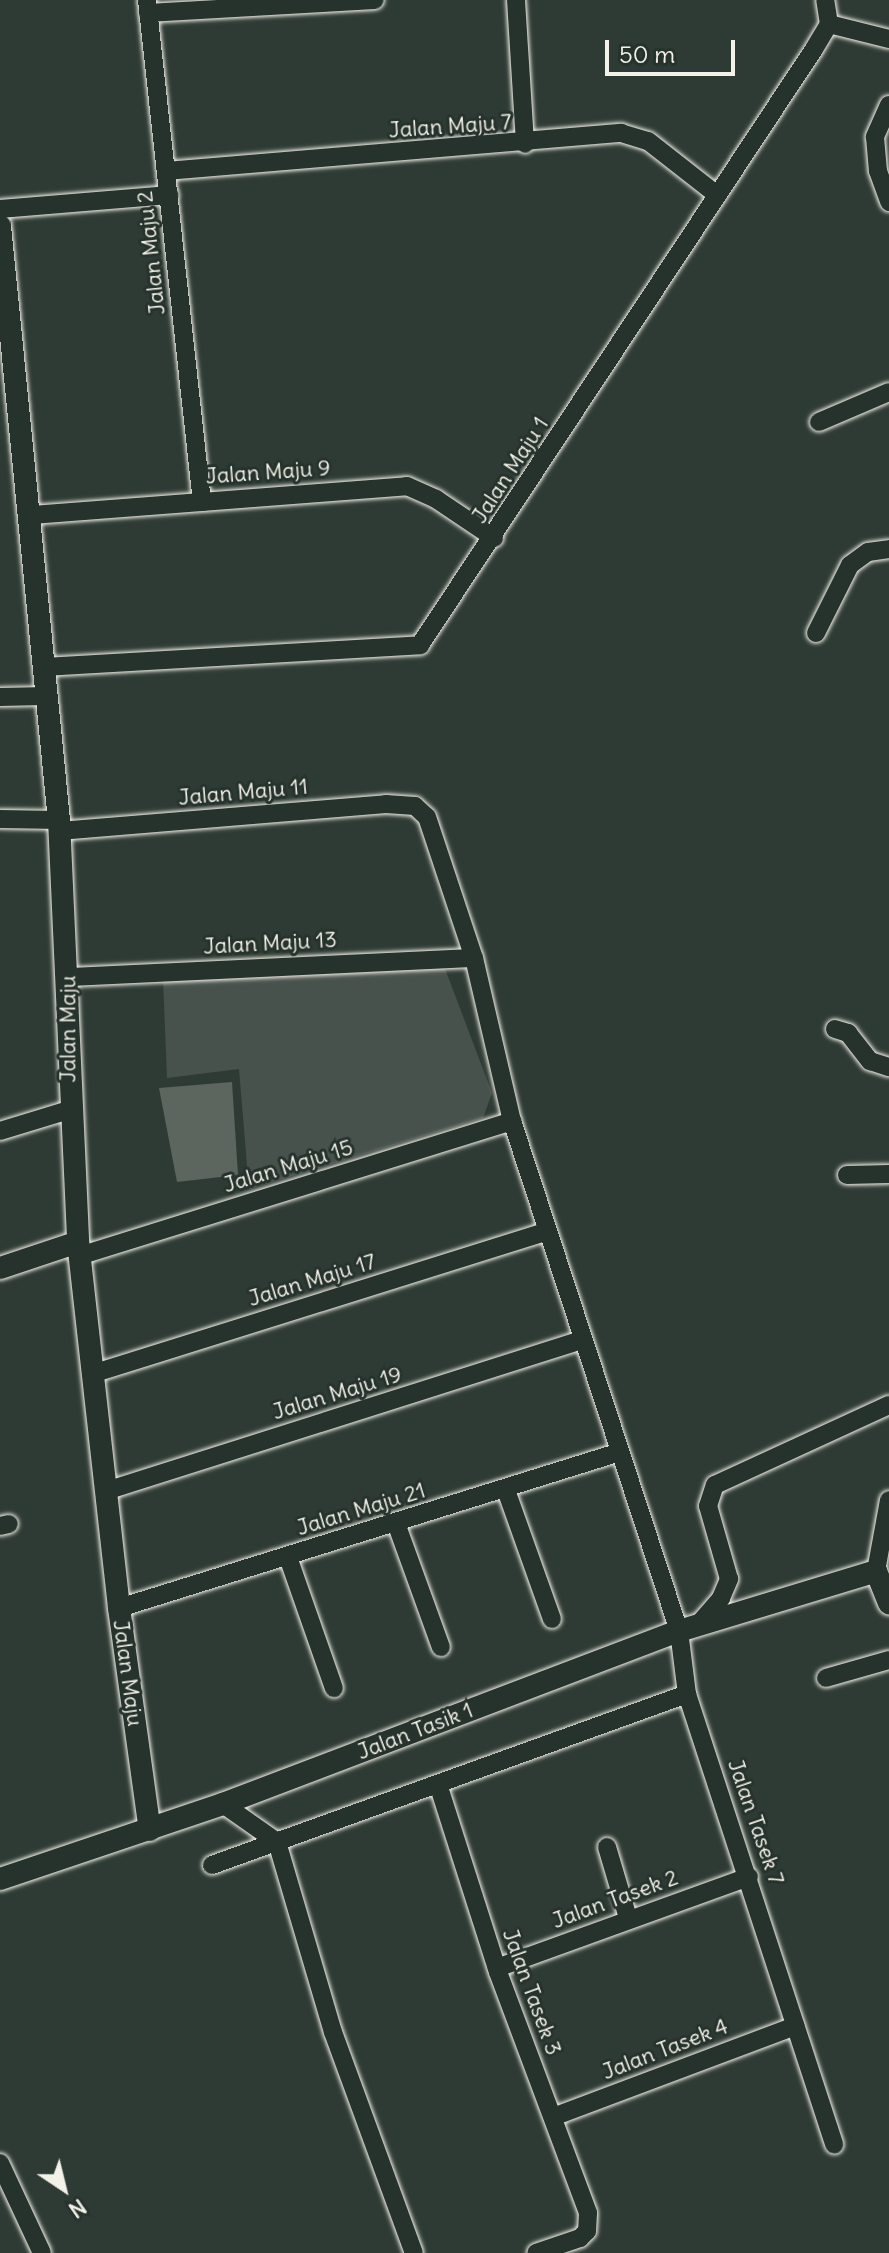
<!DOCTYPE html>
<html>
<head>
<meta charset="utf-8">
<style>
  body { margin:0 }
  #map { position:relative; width:889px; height:2253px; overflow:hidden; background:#2e3b34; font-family:Delius,sans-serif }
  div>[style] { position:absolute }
  .green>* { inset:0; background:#48524c }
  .building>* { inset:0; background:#5c655e }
  .roads { filter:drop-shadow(0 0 2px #f4f1e8) drop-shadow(0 0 2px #f4f1e8) }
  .minor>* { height:18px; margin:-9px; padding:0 9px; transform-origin:9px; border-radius:9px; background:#26332d }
  .tertiary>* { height:22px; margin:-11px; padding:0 11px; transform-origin:11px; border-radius:11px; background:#26332d }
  span { translate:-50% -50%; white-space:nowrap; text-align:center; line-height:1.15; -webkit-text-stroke:6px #26332d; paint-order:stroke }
  .street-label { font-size:22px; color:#f4f1e8 }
  .north { position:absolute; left:24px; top:2149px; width:80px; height:80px; -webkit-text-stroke:6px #26332d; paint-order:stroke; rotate:145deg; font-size:22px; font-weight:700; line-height:32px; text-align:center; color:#f4f1e8 }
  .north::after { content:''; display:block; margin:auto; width:28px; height:36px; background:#f4f1e8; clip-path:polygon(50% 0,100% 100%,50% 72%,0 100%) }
  .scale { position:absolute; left:605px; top:40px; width:130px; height:36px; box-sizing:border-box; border:4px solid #f4f1e8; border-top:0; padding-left:10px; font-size:24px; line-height:28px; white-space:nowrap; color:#f4f1e8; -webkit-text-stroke:6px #26332d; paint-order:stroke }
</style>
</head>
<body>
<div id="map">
  <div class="green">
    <div style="clip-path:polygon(444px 966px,492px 1093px,483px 1118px,249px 1189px,239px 1069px,167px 1078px,163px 978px)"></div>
  </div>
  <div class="building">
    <div style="clip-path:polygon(232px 1082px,238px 1175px,177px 1182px,159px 1088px)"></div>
  </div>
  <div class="roads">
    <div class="minor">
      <div style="left:147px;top:0;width:505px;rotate:83.75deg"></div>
      <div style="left:516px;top:0;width:144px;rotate:86.4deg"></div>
      <div style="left:148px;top:13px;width:227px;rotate:-3.3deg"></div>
      <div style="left:829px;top:24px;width:62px;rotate:14deg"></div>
      <div style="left:889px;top:105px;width:35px;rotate:114deg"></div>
      <div style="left:875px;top:137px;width:34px;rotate:85deg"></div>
      <div style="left:878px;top:171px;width:33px;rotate:70deg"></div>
      <div style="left:166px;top:171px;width:457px;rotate:-4.8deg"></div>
      <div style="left:621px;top:133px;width:28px;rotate:17deg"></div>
      <div style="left:648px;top:141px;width:88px;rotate:38deg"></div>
      <div style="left:0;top:209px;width:170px;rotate:-4.7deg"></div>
      <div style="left:819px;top:422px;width:76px;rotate:-23.2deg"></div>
      <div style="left:32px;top:515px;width:376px;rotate:-4.4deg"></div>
      <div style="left:407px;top:486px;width:32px;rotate:24deg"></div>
      <div style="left:436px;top:499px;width:70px;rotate:33.9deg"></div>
      <div style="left:816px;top:633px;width:76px;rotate:-63.4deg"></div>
      <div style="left:850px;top:565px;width:22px;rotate:-36deg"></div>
      <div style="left:868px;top:552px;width:21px;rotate:-8deg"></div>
      <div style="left:44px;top:667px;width:377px;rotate:-3.3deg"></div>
      <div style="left:420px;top:645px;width:714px;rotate:-56.53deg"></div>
      <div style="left:814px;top:49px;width:29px;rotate:-59deg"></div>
      <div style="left:829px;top:24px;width:24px;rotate:-99deg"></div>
      <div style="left:0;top:697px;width:46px;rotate:-1.2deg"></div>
      <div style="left:0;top:819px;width:59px;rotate:1deg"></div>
      <div style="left:59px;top:831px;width:328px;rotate:-4.7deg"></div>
      <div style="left:386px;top:804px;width:29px;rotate:4deg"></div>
      <div style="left:415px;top:806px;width:16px;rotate:43deg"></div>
      <div style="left:427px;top:817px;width:149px;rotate:71.6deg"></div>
      <div style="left:474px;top:958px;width:167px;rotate:76.9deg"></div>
      <div style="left:512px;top:1121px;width:537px;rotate:71.87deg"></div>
      <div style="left:679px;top:1631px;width:64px;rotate:82.8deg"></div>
      <div style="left:687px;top:1694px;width:474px;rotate:71.9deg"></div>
      <div style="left:69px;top:977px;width:405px;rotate:-2.7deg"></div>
      <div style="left:835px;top:1029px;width:14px;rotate:17deg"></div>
      <div style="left:848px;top:1033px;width:36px;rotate:52deg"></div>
      <div style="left:870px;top:1061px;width:20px;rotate:18deg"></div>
      <div style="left:0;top:1131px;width:72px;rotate:-16.9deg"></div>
      <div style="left:847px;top:1175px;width:42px;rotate:-1.4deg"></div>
      <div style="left:79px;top:1256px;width:454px;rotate:-17.3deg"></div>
      <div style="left:92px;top:1374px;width:476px;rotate:-17.4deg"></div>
      <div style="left:109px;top:1490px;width:494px;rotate:-17.6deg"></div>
      <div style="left:506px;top:1490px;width:137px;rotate:70.4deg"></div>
      <div style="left:396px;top:1523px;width:132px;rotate:70.1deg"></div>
      <div style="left:0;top:1526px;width:9px;rotate:-13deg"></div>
      <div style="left:288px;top:1557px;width:139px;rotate:70.7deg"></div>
      <div style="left:876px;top:1571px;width:72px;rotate:-79.6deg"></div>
      <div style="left:119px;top:1608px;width:522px;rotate:-17.29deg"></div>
      <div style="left:697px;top:1626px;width:37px;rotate:-49deg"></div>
      <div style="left:721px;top:1598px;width:21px;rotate:-67deg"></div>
      <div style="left:729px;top:1579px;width:76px;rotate:-106deg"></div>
      <div style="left:708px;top:1506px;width:22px;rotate:-72deg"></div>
      <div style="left:715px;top:1485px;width:192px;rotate:-24.7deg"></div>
      <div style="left:826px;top:1678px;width:66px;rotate:-15.9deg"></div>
      <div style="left:438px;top:1784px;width:197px;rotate:72.3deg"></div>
      <div style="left:498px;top:1972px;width:257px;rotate:69.5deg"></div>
      <div style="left:588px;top:2213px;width:18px;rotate:93deg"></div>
      <div style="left:587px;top:2231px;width:10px;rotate:135deg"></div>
      <div style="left:580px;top:2238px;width:46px;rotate:161.2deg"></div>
      <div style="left:223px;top:1804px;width:66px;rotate:35.1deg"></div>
      <div style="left:277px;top:1842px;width:198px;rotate:73.6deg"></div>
      <div style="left:333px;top:2032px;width:235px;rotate:69.9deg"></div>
      <div style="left:607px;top:1847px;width:74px;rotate:73.5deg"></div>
      <div style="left:212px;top:1865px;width:505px;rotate:-19.8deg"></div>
      <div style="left:497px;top:1968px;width:268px;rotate:-19.9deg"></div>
      <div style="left:553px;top:2117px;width:259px;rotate:-20.6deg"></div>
      <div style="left:0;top:2163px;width:99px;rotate:65deg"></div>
    </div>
    <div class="tertiary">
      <div style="left:0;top:226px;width:597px;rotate:84.33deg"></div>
      <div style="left:59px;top:820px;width:422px;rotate:87.4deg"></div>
      <div style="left:78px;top:1242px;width:368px;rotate:83.6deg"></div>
      <div style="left:119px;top:1608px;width:224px;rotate:82.1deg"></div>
      <div style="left:0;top:1268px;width:82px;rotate:-18.4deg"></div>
      <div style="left:0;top:1879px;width:235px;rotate:-18.6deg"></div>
      <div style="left:223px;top:1804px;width:488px;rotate:-20.8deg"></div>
      <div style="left:679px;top:1631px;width:206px;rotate:-16.9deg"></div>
      <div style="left:876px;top:1571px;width:35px;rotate:68deg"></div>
    </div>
  </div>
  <div class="street-label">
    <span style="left:450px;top:126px;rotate:-4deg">Jalan Maju 7</span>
    <span style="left:151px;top:253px;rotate:-96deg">Jalan Maju 2</span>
    <span style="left:510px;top:470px;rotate:-57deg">Jalan Maju 1</span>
    <span style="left:268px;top:472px;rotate:-4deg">Jalan Maju 9</span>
    <span style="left:243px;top:792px;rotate:-5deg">Jalan Maju 11</span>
    <span style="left:270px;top:943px;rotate:-3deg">Jalan Maju 13</span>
    <span style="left:68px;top:1029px;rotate:-90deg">Jalan Maju</span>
    <span style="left:288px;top:1166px;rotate:-17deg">Jalan Maju 15</span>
    <span style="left:312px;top:1280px;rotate:-17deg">Jalan Maju 17</span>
    <span style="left:337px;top:1393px;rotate:-17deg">Jalan Maju 19</span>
    <span style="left:361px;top:1509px;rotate:-17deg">Jalan Maju 21</span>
    <span style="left:128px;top:1673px;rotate:82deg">Jalan Maju</span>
    <span style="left:415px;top:1731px;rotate:-21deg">Jalan Tasik 1</span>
    <span style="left:756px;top:1822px;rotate:71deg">Jalan Tasek 7</span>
    <span style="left:615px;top:1899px;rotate:-20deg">Jalan Tasek 2</span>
    <span style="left:532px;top:1992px;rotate:70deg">Jalan Tasek 3</span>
    <span style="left:665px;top:2049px;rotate:-21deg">Jalan Tasek 4</span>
  </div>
  <div class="north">N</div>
  <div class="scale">50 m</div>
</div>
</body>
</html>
